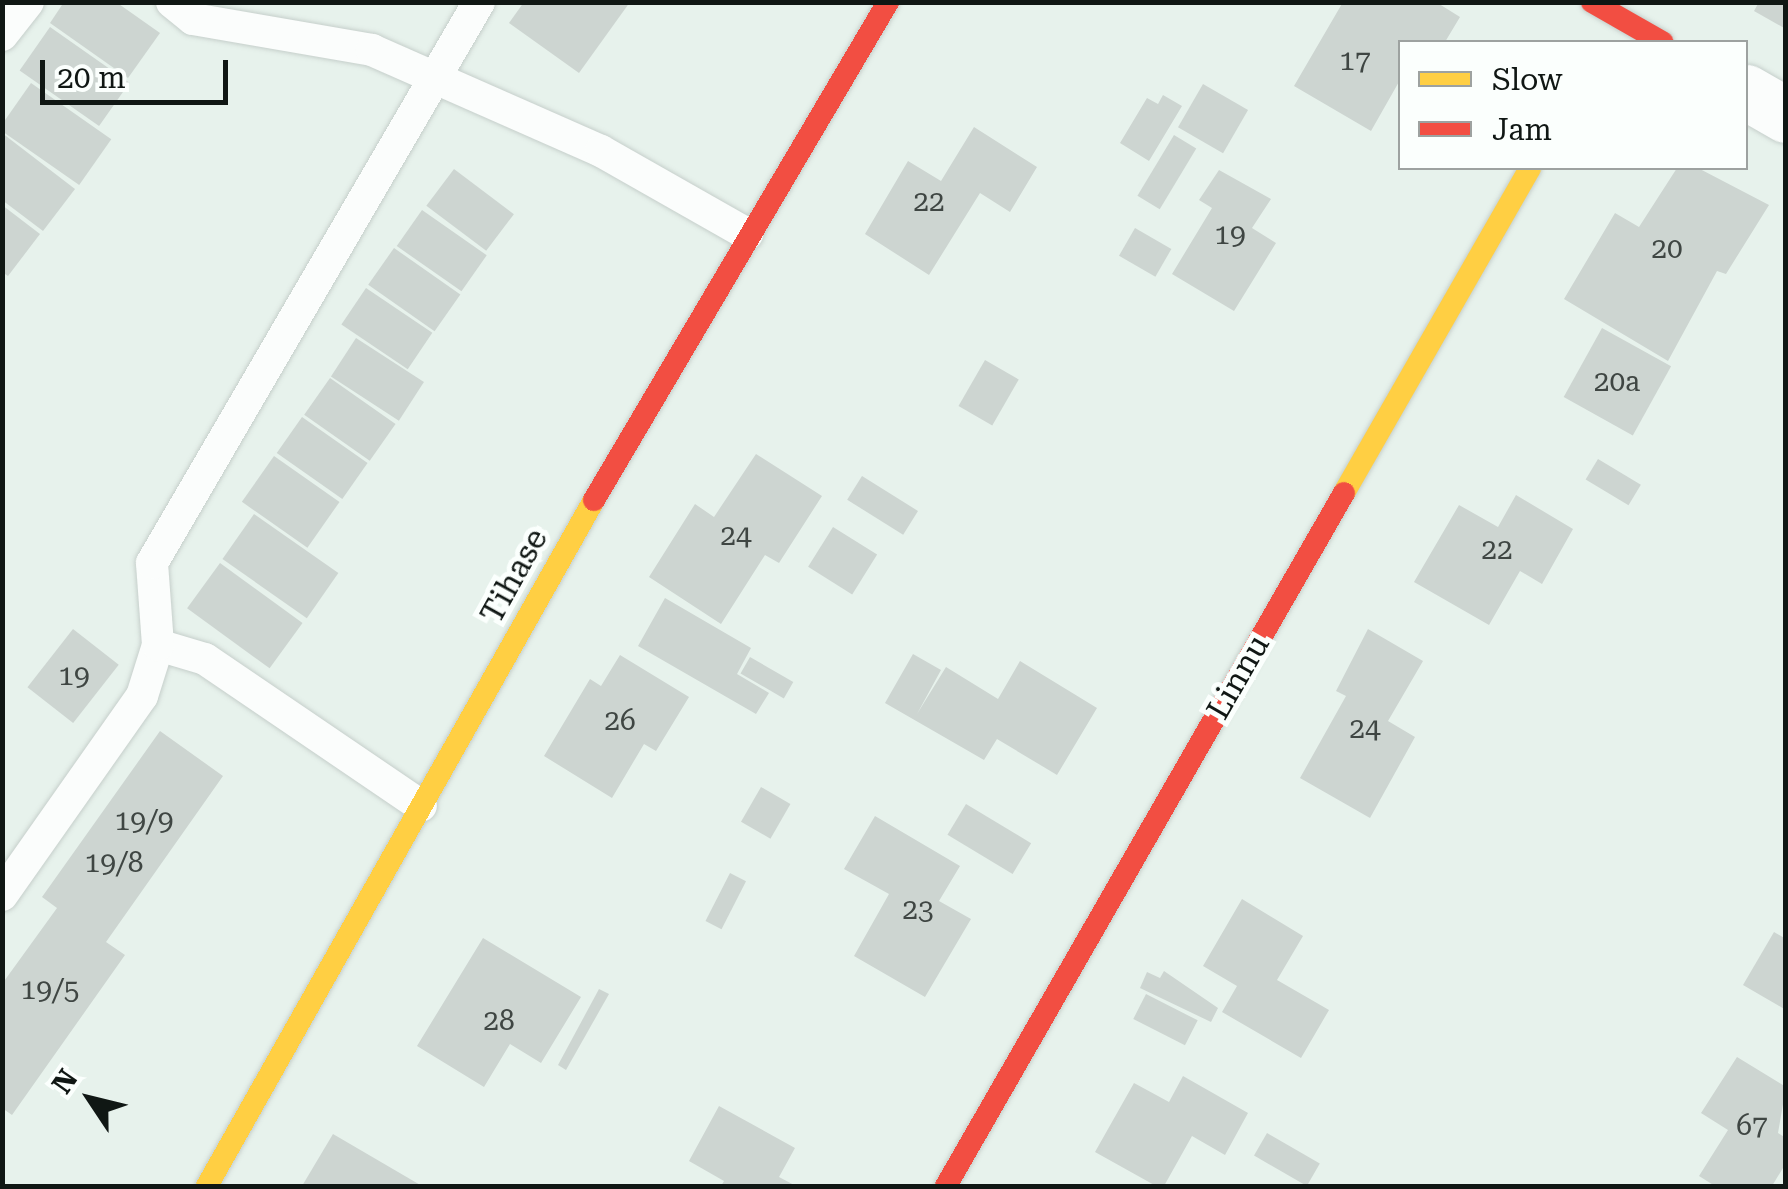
<!DOCTYPE html>
<html>
<head>
<meta charset="utf-8">
<style>
  body { margin:0 }
  #map { position:relative; width:1788px; height:1189px; overflow:hidden; background:#e7f2ec; font-family:"Roboto Serif",serif }
  div>[style] { position:absolute }
  .building>* { inset:0; background:#cdd5d1; transform-origin:0 0 }
  .roads { filter:drop-shadow(0 0 2px #c6cfcb) drop-shadow(0 0 2px #c6cfcb) }
  .lane>* { height:32px; margin:-16px; padding:0 16px; transform-origin:16px; border-radius:16px; background:#fbfdfc }
  .street>* { height:55px; margin:-27.5px; padding:0 27.5px; transform-origin:27.5px; border-radius:27.5px; background:#fbfdfc }
  .slow>* { height:22px; margin:-11px; padding:0 11px; transform-origin:11px; border-radius:11px; background:#ffcf43 }
  .jam>* { height:22px; margin:-11px; padding:0 11px; transform-origin:11px; border-radius:11px; background:#f24e42 }
  span { translate:-50% -50%; white-space:nowrap; text-align:center; line-height:1.15; -webkit-text-stroke:10px #fbfffd; paint-order:stroke }
  .number-label { font-size:28px; color:#3f4643 }
  .number-label span { -webkit-text-stroke-width:0 }
  .street-label { font-size:32px; color:#101714 }
  .frame { position:absolute; inset:0; border:5px solid #101714; pointer-events:none }
  .legend { position:absolute; left:1398px; top:40px; width:350px; height:130px; box-sizing:border-box; background:#fbfffd; border:2px solid #9da2a0; margin:0; padding:12px 18px; list-style:none; font-size:30px; color:#101714 }
  .legend li { display:flex; align-items:center; gap:20px; height:50px }
  .legend b { width:50px; border:2px solid #9da2a0 }
  .north { position:absolute; left:40px; top:1049px; width:100px; height:100px; -webkit-text-stroke:8px #fbfffd; paint-order:stroke; rotate:305deg; font-size:28px; font-weight:700; line-height:40px; text-align:center; color:#101714 }
  .north::after { content:''; display:block; margin:auto; width:35px; height:45px; background:#101714; clip-path:polygon(50% 0,100% 100%,50% 72%,0 100%) }
  .scale { position:absolute; left:40px; top:60px; width:188px; height:45px; box-sizing:border-box; border:5px solid #101714; border-top:0; padding-left:12px; font-size:30px; line-height:35px; white-space:nowrap; color:#101714; -webkit-text-stroke:8px #fbfffd; paint-order:stroke }
</style>
</head>
<body>
<div id="map">
  <div class="building">
    <div style="clip-path:polygon(64px 2px,116px 2px,160px 33px,128px 78px,50px 23px)"></div>
    <div style="clip-path:polygon(524px 2px,630px 2px,579px 73px,509px 23px)"></div>
    <div style="clip-path:polygon(1343px 2px,1436px 2px,1460px 17px,1445px 42px,1400px 42px,1400px 80px,1371px 131px,1294px 86px)"></div>
    <div style="clip-path:polygon(1759px 2px,1786px 2px,1786px 29px,1754px 11px)"></div>
    <div style="left:50px;top:27px;width:97px;height:53px;rotate:35deg"></div>
    <div style="left:31px;top:83px;width:98px;height:56px;rotate:35deg"></div>
    <div style="left:1203px;top:84px;width:52px;height:50px;rotate:30deg"></div>
    <div style="clip-path:polygon(1163px 95px,1182px 106px,1149px 161px,1120px 143px,1147px 98px,1158px 104px)"></div>
    <div style="clip-path:polygon(974px 127px,1037px 167px,1010px 212px,980px 193px,929px 275px,865px 234px,908px 161px,941px 181px)"></div>
    <div style="clip-path:polygon(2px 133px,75px 189px,43px 231px,2px 200px)"></div>
    <div style="left:1174px;top:135px;width:26px;height:71px;rotate:31deg"></div>
    <div style="clip-path:polygon(1677px 168px,1698px 168px,1769px 205px,1726px 274px,1717px 271px,1668px 361px,1564px 299px,1615px 213px,1639px 227px)"></div>
    <div style="left:454px;top:169px;width:75px;height:46px;rotate:37deg"></div>
    <div style="clip-path:polygon(1219px 170px,1271px 199px,1252px 228px,1276px 243px,1234px 311px,1172px 274px,1212px 208px,1199px 200px)"></div>
    <div style="clip-path:polygon(2px 205px,40px 234px,8px 276px,2px 272px)"></div>
    <div style="left:422px;top:210px;width:79px;height:44px;rotate:35deg"></div>
    <div style="left:1135px;top:228px;width:42px;height:32px;rotate:30deg"></div>
    <div style="left:394px;top:248px;width:81px;height:45px;rotate:35deg"></div>
    <div style="left:366px;top:288px;width:80px;height:44px;rotate:34deg"></div>
    <div style="left:1602px;top:328px;width:79px;height:79px;rotate:29deg"></div>
    <div style="left:356px;top:338px;width:81px;height:46px;rotate:33deg"></div>
    <div style="left:985px;top:360px;width:39px;height:53px;rotate:30deg"></div>
    <div style="left:330px;top:378px;width:80px;height:45px;rotate:35deg"></div>
    <div style="left:302px;top:417px;width:80px;height:44px;rotate:35deg"></div>
    <div style="clip-path:polygon(756px 454px,822px 496px,779px 563px,765px 555px,721px 624px,649px 577px,695px 504px,714px 517px)"></div>
    <div style="left:274px;top:456px;width:80px;height:56px;rotate:35deg"></div>
    <div style="left:1598px;top:459px;width:50px;height:24px;rotate:31deg"></div>
    <div style="left:862px;top:476px;width:66px;height:28px;rotate:32deg"></div>
    <div style="clip-path:polygon(1516px 495px,1573px 529px,1542px 584px,1520px 571px,1489px 625px,1414px 582px,1459px 505px,1498px 527px)"></div>
    <div style="left:254px;top:514px;width:103px;height:55px;rotate:35deg"></div>
    <div style="left:833px;top:527px;width:52px;height:47px;rotate:32deg"></div>
    <div style="left:220px;top:563px;width:102px;height:56px;rotate:36deg"></div>
    <div style="clip-path:polygon(665px 598px,751px 648px,737px 674px,769px 693px,756px 714px,638px 646px)"></div>
    <div style="left:73px;top:629px;width:58px;height:74px;rotate:38deg"></div>
    <div style="clip-path:polygon(1368px 629px,1423px 661px,1388px 721px,1415px 737px,1370px 818px,1300px 778px,1346px 696px,1336px 691px)"></div>
    <div style="clip-path:polygon(913px 654px,941px 670px,917px 714px,946px 667px,998px 699px,1020px 661px,1097px 708px,1057px 775px,997px 739px,984px 760px,885px 703px)"></div>
    <div style="clip-path:polygon(620px 655px,689px 697px,656px 751px,644px 744px,612px 798px,544px 756px,590px 679px,601px 686px)"></div>
    <div style="left:750px;top:657px;width:50px;height:19px;rotate:30deg"></div>
    <div style="clip-path:polygon(160px 731px,223px 776px,106px 942px,125px 955px,12px 1115px,2px 1108px,2px 984px,57px 908px,42px 897px)"></div>
    <div style="left:761px;top:787px;width:34px;height:40px;rotate:30deg"></div>
    <div style="left:966px;top:804px;width:76px;height:36px;rotate:31deg"></div>
    <div style="clip-path:polygon(875px 816px,960px 866px,939px 901px,971px 919px,925px 997px,854px 956px,889px 894px,844px 869px)"></div>
    <div style="left:730px;top:873px;width:18px;height:54px;rotate:27deg"></div>
    <div style="clip-path:polygon(1242px 899px,1303px 936px,1277px 980px,1329px 1010px,1301px 1058px,1222px 1012px,1237px 986px,1203px 966px)"></div>
    <div style="clip-path:polygon(1774px 932px,1786px 939px,1786px 1010px,1743px 985px)"></div>
    <div style="clip-path:polygon(483px 938px,581px 997px,541px 1063px,510px 1044px,484px 1087px,417px 1046px)"></div>
    <div style="clip-path:polygon(1164px 971px,1218px 1008px,1211px 1022px,1140px 988px,1147px 972px,1160px 978px)"></div>
    <div style="clip-path:polygon(599px 989px,609px 994px,566px 1070px,558px 1065px)"></div>
    <div style="left:1146px;top:994px;width:58px;height:28px;rotate:27deg"></div>
    <div style="clip-path:polygon(1737px 1057px,1786px 1087px,1778px 1133px,1786px 1138px,1786px 1163px,1772px 1186px,1715px 1186px,1699px 1176px,1728px 1130px,1701px 1113px)"></div>
    <div style="clip-path:polygon(1183px 1076px,1248px 1113px,1225px 1155px,1192px 1136px,1164px 1186px,1156px 1186px,1095px 1152px,1134px 1083px,1169px 1102px)"></div>
    <div style="clip-path:polygon(719px 1106px,795px 1148px,779px 1177px,796px 1186px,721px 1186px,724px 1181px,689px 1161px)"></div>
    <div style="left:1267px;top:1133px;width:61px;height:26px;rotate:30deg"></div>
    <div style="clip-path:polygon(333px 1134px,422px 1186px,302px 1186px)"></div>
  </div>
  <div class="roads">
    <div class="lane">
      <div style="left:172px;top:2px;width:27px;rotate:39deg"></div>
      <div style="left:193px;top:19px;width:182px;rotate:9.8deg"></div>
      <div style="left:372px;top:50px;width:250px;rotate:23.8deg"></div>
      <div style="left:601px;top:151px;width:168px;rotate:29.6deg"></div>
      <div style="left:2px;top:35px;width:42px;rotate:-51.8deg"></div>
      <div style="left:158px;top:645px;width:49px;rotate:16.6deg"></div>
      <div style="left:205px;top:659px;width:261px;rotate:34.2deg"></div>
      <div style="left:2px;top:895px;width:243px;rotate:-54.9deg"></div>
      <div style="left:142px;top:696px;width:53px;rotate:-72.6deg"></div>
      <div style="left:158px;top:645px;width:82px;rotate:-94.2deg"></div>
      <div style="left:152px;top:563px;width:649px;rotate:-59.76deg"></div>
    </div>
    <div class="street">
      <div style="left:1746px;top:92px;width:46px;rotate:29.9deg"></div>
    </div>
    <div class="slow">
      <div style="left:1344px;top:493px;width:374px;rotate:-60.2deg"></div>
      <div style="left:207px;top:1186px;width:788px;rotate:-60.57deg"></div>
    </div>
    <div class="jam">
      <div style="left:1592px;top:2px;width:81px;rotate:29.7deg"></div>
      <div style="left:594px;top:500px;width:578px;rotate:-59.44deg"></div>
      <div style="left:946px;top:1186px;width:799px;rotate:-60.13deg"></div>
    </div>
  </div>
  <div class="number-label">
    <span style="left:1355px;top:61px">17</span>
    <span style="left:929px;top:202px">22</span>
    <span style="left:1230px;top:235px">19</span>
    <span style="left:1667px;top:249px">20</span>
    <span style="left:1617px;top:382px">20a</span>
    <span style="left:736px;top:536px">24</span>
    <span style="left:1497px;top:550px">22</span>
    <span style="left:74px;top:676px">19</span>
    <span style="left:620px;top:721px">26</span>
    <span style="left:1365px;top:729px">24</span>
    <span style="left:144px;top:821px">19/9</span>
    <span style="left:114px;top:863px">19/8</span>
    <span style="left:918px;top:910px">23</span>
    <span style="left:50px;top:990px">19/5</span>
    <span style="left:499px;top:1021px">28</span>
    <span style="left:1752px;top:1126px">67</span>
  </div>
  <div class="street-label">
    <span style="left:514px;top:576px;rotate:-61deg">Tihase</span>
    <span style="left:1238px;top:677px;rotate:-60deg">Linnu</span>
  </div>
  <div class="frame"></div>
  <ul class="legend">
  <li><b style="height:12px;background:#ffcf43"></b>Slow</li>
  <li><b style="height:12px;background:#f24e42"></b>Jam</li>
  </ul>
  <div class="north">N</div>
  <div class="scale">20 m</div>
</div>
</body>
</html>
